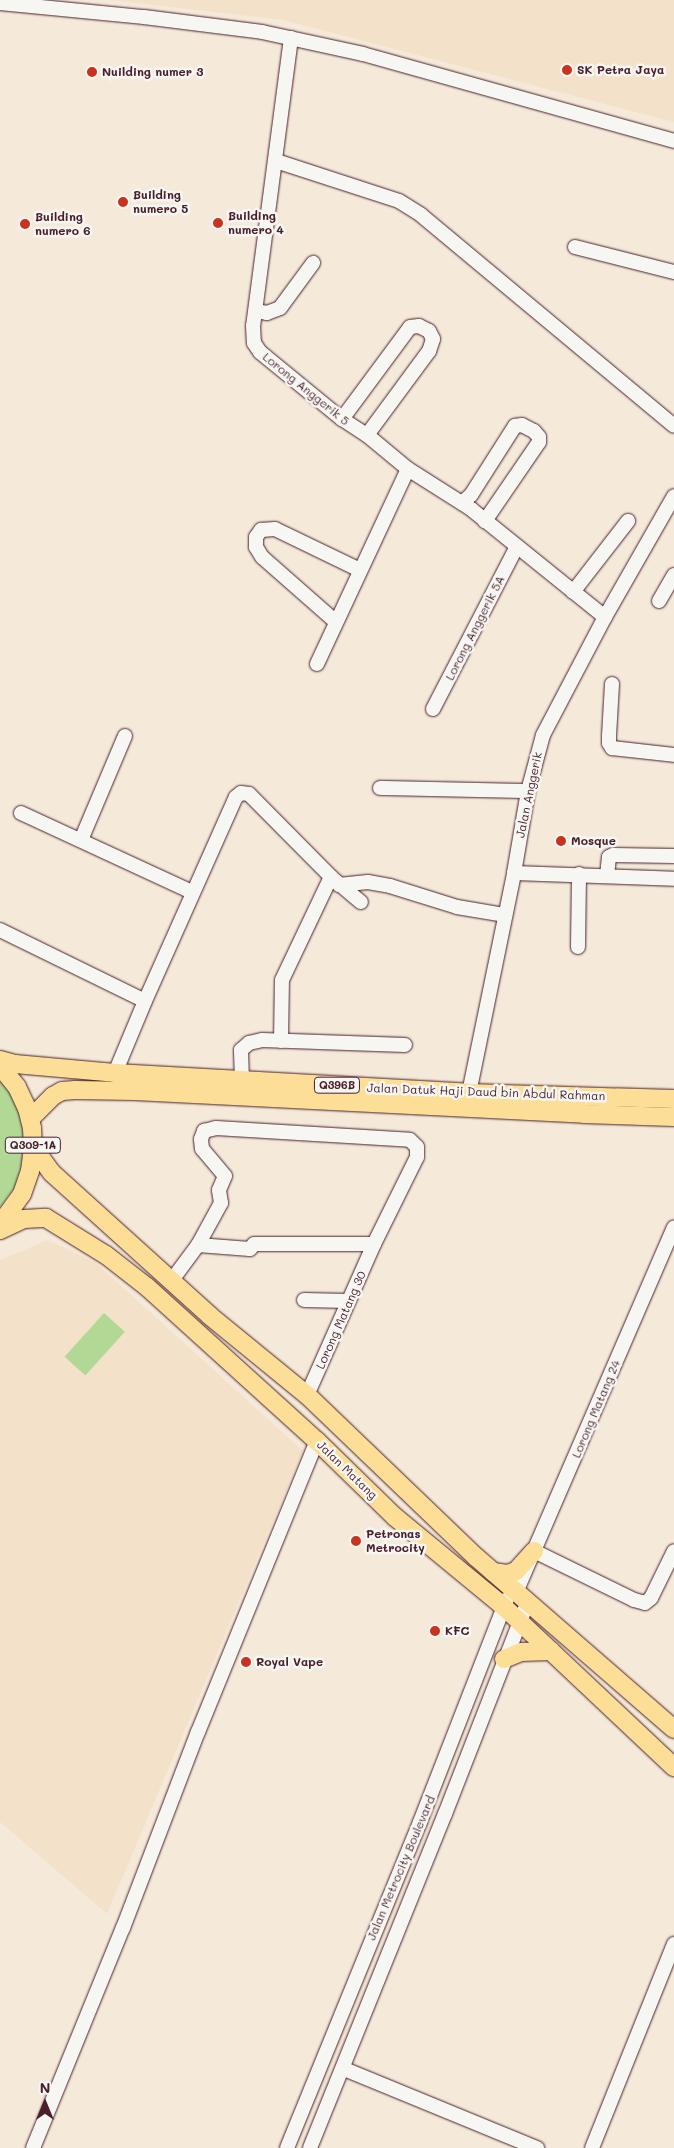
<!DOCTYPE html>
<html>
<head>
<meta charset="utf-8">
<style>
  body { margin:0 }
  #map { position:relative; width:674px; height:2148px; overflow:hidden; background:#f5eada; font-family:Mali,sans-serif }
  div>[style] { position:absolute }
  .built>* { inset:0; background:#f4e1ca }
  .green>* { inset:0; background:#b1d995; transform-origin:0 0 }
  .roads { filter:drop-shadow(0 0 1px #4a1f2b) drop-shadow(0 0 1px #4a1f2b) }
  .minor>* { height:14px; margin:-7px; padding:0 7px; transform-origin:7px; border-radius:7px; background:#f6f6f2 }
  .major>* { height:18px; margin:-9px; padding:0 9px; transform-origin:9px; border-radius:9px; background:#fcde96 }
  .dots>* { width:14px; height:14px; translate:-50% -50%; box-sizing:border-box; border:2px solid #f6f6f2; border-radius:50% }
  span { translate:-50% -50%; white-space:nowrap; text-align:center; line-height:1.15; -webkit-text-stroke:5px #f6f6f2; paint-order:stroke }
  .shield-label span { padding:1px 4px; background:#f6f6f2; border:1px solid; border-radius:4px; -webkit-text-stroke-width:0 }
  .shield-label { font-size:11px; color:#4a1f2b; font-weight:700 }
  .poi-label { font-size:12px; color:#4a1f2b; font-weight:700 }
  .left { translate:0 -50%; text-align:left }
  .street-label { font-size:12px; color:#4a1f2b }
  .north { position:absolute; left:20px; top:2078px; width:50px; height:50px; -webkit-text-stroke:4px #f6f6f2; paint-order:stroke; rotate:0deg; font-size:14px; font-weight:700; line-height:20px; text-align:center; color:#4a1f2b }
  .north::after { content:''; display:block; margin:auto; width:18px; height:22px; background:#4a1f2b; clip-path:polygon(50% 0,100% 100%,50% 72%,0 100%) }
</style>
</head>
<body>
<div id="map">
  <div class="built">
    <div style="clip-path:polygon(110px 0,674px 0,674px 122px,283px 20px)"></div>
    <div style="clip-path:polygon(48px 1240px,96px 1263px,303px 1451px,107px 1914px,0 1822px,0 1260px)"></div>
  </div>
  <div class="green">
    <div style="clip-path:polygon(0 1079px,14px 1097px,21px 1112px,25px 1156px,14px 1188px,0 1207px)"></div>
    <div style="left:104px;top:1313px;width:28px;height:59px;rotate:42deg"></div>
  </div>
  <div class="roads">
    <div class="minor">
      <div style="left:0;top:3px;width:145px;rotate:5.6deg"></div>
      <div style="left:144px;top:17px;width:119px;rotate:7.2deg"></div>
      <div style="left:262px;top:32px;width:103px;rotate:12.3deg"></div>
      <div style="left:363px;top:54px;width:323px;rotate:15.6deg"></div>
      <div style="left:291px;top:38px;width:290px;rotate:97.5deg"></div>
      <div style="left:253px;top:326px;width:17px;rotate:87deg"></div>
      <div style="left:254px;top:343px;width:11px;rotate:56deg"></div>
      <div style="left:260px;top:352px;width:106px;rotate:39.3deg"></div>
      <div style="left:342px;top:419px;width:30px;rotate:33deg"></div>
      <div style="left:367px;top:435px;width:53px;rotate:39.7deg"></div>
      <div style="left:408px;top:469px;width:75px;rotate:32.4deg"></div>
      <div style="left:471px;top:509px;width:172px;rotate:38.9deg"></div>
      <div style="left:276px;top:161px;width:129px;rotate:18deg"></div>
      <div style="left:399px;top:201px;width:26px;rotate:32deg"></div>
      <div style="left:421px;top:215px;width:329px;rotate:39.8deg"></div>
      <div style="left:575px;top:247px;width:102px;rotate:14.2deg"></div>
      <div style="left:256px;top:311px;width:11px;rotate:10deg"></div>
      <div style="left:267px;top:313px;width:14px;rotate:-21deg"></div>
      <div style="left:280px;top:308px;width:56px;rotate:-53.7deg"></div>
      <div style="left:342px;top:419px;width:114px;rotate:-53.5deg"></div>
      <div style="left:410px;top:327px;width:9px;rotate:-6deg"></div>
      <div style="left:419px;top:326px;width:11px;rotate:27deg"></div>
      <div style="left:429px;top:331px;width:9px;rotate:63deg"></div>
      <div style="left:433px;top:339px;width:13px;rotate:108deg"></div>
      <div style="left:429px;top:351px;width:104px;rotate:126.4deg"></div>
      <div style="left:462px;top:503px;width:12px;rotate:-42deg"></div>
      <div style="left:471px;top:495px;width:82px;rotate:-57.5deg"></div>
      <div style="left:515px;top:426px;width:7px;rotate:-8deg"></div>
      <div style="left:522px;top:425px;width:13px;rotate:27deg"></div>
      <div style="left:534px;top:431px;width:8px;rotate:50deg"></div>
      <div style="left:539px;top:437px;width:5px;rotate:90deg"></div>
      <div style="left:539px;top:442px;width:96px;rotate:124.4deg"></div>
      <div style="left:573px;top:592px;width:90px;rotate:-52.2deg"></div>
      <div style="left:659px;top:601px;width:30px;rotate:-60deg"></div>
      <div style="left:336px;top:622px;width:98px;rotate:-138.7deg"></div>
      <div style="left:262px;top:557px;width:12px;rotate:-121deg"></div>
      <div style="left:256px;top:547px;width:10px;rotate:-90deg"></div>
      <div style="left:256px;top:537px;width:9px;rotate:-54deg"></div>
      <div style="left:261px;top:530px;width:14px;rotate:-4deg"></div>
      <div style="left:275px;top:529px;width:94px;rotate:25.8deg"></div>
      <div style="left:317px;top:664px;width:215px;rotate:-65deg"></div>
      <div style="left:612px;top:684px;width:52px;rotate:93.3deg"></div>
      <div style="left:609px;top:736px;width:7px;rotate:90deg"></div>
      <div style="left:609px;top:743px;width:6px;rotate:59deg"></div>
      <div style="left:612px;top:748px;width:62px;rotate:6.4deg"></div>
      <div style="left:433px;top:709px;width:183px;rotate:-62.7deg"></div>
      <div style="left:380px;top:788px;width:148px;rotate:1.2deg"></div>
      <div style="left:21px;top:813px;width:188px;rotate:24.8deg"></div>
      <div style="left:81px;top:840px;width:113px;rotate:-67.1deg"></div>
      <div style="left:514px;top:873px;width:160px;rotate:2.1deg"></div>
      <div style="left:607px;top:876px;width:19px;rotate:-84deg"></div>
      <div style="left:609px;top:857px;width:4px;rotate:-27deg"></div>
      <div style="left:613px;top:855px;width:61px;rotate:0.9deg"></div>
      <div style="left:339px;top:885px;width:29px;rotate:-6deg"></div>
      <div style="left:368px;top:882px;width:22px;rotate:10deg"></div>
      <div style="left:390px;top:886px;width:70px;rotate:17.4deg"></div>
      <div style="left:457px;top:907px;width:49px;rotate:9.5deg"></div>
      <div style="left:0;top:930px;width:161px;rotate:26.1deg"></div>
      <div style="left:578px;top:947px;width:73px;rotate:-89.2deg"></div>
      <div style="left:281px;top:1041px;width:61px;rotate:-89.1deg"></div>
      <div style="left:282px;top:980px;width:114px;rotate:-64.6deg"></div>
      <div style="left:115px;top:1073px;width:78px;rotate:-67.4deg"></div>
      <div style="left:145px;top:1001px;width:223px;rotate:-66deg"></div>
      <div style="left:236px;top:797px;width:6px;rotate:-39deg"></div>
      <div style="left:241px;top:793px;width:8px;rotate:7deg"></div>
      <div style="left:249px;top:794px;width:117px;rotate:45.3deg"></div>
      <div style="left:331px;top:877px;width:39px;rotate:40deg"></div>
      <div style="left:242px;top:1080px;width:30px;rotate:-92deg"></div>
      <div style="left:241px;top:1050px;width:11px;rotate:-41deg"></div>
      <div style="left:249px;top:1043px;width:13px;rotate:-13deg"></div>
      <div style="left:262px;top:1040px;width:143px;rotate:2deg"></div>
      <div style="left:469px;top:1093px;width:225px;rotate:-78.4deg"></div>
      <div style="left:514px;top:873px;width:83px;rotate:-80.3deg"></div>
      <div style="left:528px;top:791px;width:58px;rotate:-75deg"></div>
      <div style="left:543px;top:735px;width:133px;rotate:-62.3deg"></div>
      <div style="left:605px;top:617px;width:139px;rotate:-60.3deg"></div>
      <div style="left:198px;top:1245px;width:52px;rotate:4.4deg"></div>
      <div style="left:250px;top:1249px;width:6px;rotate:-51deg"></div>
      <div style="left:254px;top:1244px;width:120px"></div>
      <div style="left:172px;top:1280px;width:44px;rotate:-53.4deg"></div>
      <div style="left:198px;top:1245px;width:48px;rotate:-61.3deg"></div>
      <div style="left:221px;top:1203px;width:13px;rotate:-99deg"></div>
      <div style="left:219px;top:1190px;width:15px;rotate:-67deg"></div>
      <div style="left:225px;top:1176px;width:35px;rotate:-130deg"></div>
      <div style="left:202px;top:1149px;width:10px;rotate:-96deg"></div>
      <div style="left:201px;top:1139px;width:9px;rotate:-69deg"></div>
      <div style="left:204px;top:1131px;width:12px;rotate:-14deg"></div>
      <div style="left:216px;top:1128px;width:194px;rotate:3.5deg"></div>
      <div style="left:410px;top:1140px;width:10px;rotate:45deg"></div>
      <div style="left:417px;top:1147px;width:10px;rotate:90deg"></div>
      <div style="left:417px;top:1157px;width:97px;rotate:116.3deg"></div>
      <div style="left:374px;top:1244px;width:165px;rotate:113.9deg"></div>
      <div style="left:304px;top:1300px;width:44px;rotate:1.3deg"></div>
      <div style="left:534px;top:1551px;width:111px;rotate:26.1deg"></div>
      <div style="left:634px;top:1600px;width:11px;rotate:15deg"></div>
      <div style="left:645px;top:1603px;width:8px;rotate:-40deg"></div>
      <div style="left:651px;top:1598px;width:52px;rotate:-63.9deg"></div>
      <div style="left:517px;top:1590px;width:395px;rotate:-66.6deg"></div>
      <div style="left:344px;top:2069px;width:209px;rotate:22.3deg"></div>
      <div style="left:33px;top:2148px;width:238px;rotate:-67.8deg"></div>
      <div style="left:123px;top:1928px;width:210px;rotate:-69.1deg"></div>
      <div style="left:198px;top:1732px;width:314px;rotate:-67.8deg"></div>
      <div style="left:287px;top:2148px;width:352px;rotate:-67.8deg"></div>
      <div style="left:420px;top:1822px;width:239px;rotate:-68.7deg"></div>
      <div style="left:310px;top:2148px;width:360px;rotate:-68deg"></div>
      <div style="left:445px;top:1814px;width:229px;rotate:-68.7deg"></div>
      <div style="left:592px;top:2148px;width:220px;rotate:-68.1deg"></div>
    </div>
    <div class="major">
      <div style="left:0;top:1060px;width:16px;rotate:15deg"></div>
      <div style="left:15px;top:1064px;width:100px;rotate:5.1deg"></div>
      <div style="left:115px;top:1073px;width:355px;rotate:3.2deg"></div>
      <div style="left:469px;top:1093px;width:205px;rotate:1.7deg"></div>
      <div style="left:0;top:1066px;width:27px;rotate:51deg"></div>
      <div style="left:17px;top:1087px;width:23px;rotate:65deg"></div>
      <div style="left:27px;top:1108px;width:21px;rotate:76deg"></div>
      <div style="left:32px;top:1128px;width:19px;rotate:87deg"></div>
      <div style="left:33px;top:1147px;width:24px;rotate:97deg"></div>
      <div style="left:30px;top:1171px;width:24px;rotate:109deg"></div>
      <div style="left:22px;top:1194px;width:37px;rotate:126deg"></div>
      <div style="left:30px;top:1119px;width:33px;rotate:-45deg"></div>
      <div style="left:53px;top:1096px;width:10px;rotate:-29deg"></div>
      <div style="left:62px;top:1091px;width:13px;rotate:-4deg"></div>
      <div style="left:75px;top:1090px;width:60px;rotate:1deg"></div>
      <div style="left:135px;top:1091px;width:450px;rotate:2.9deg"></div>
      <div style="left:584px;top:1114px;width:90px;rotate:1.9deg"></div>
      <div style="left:33px;top:1147px;width:32px;rotate:54deg"></div>
      <div style="left:52px;top:1173px;width:213px;rotate:42.1deg"></div>
      <div style="left:210px;top:1316px;width:125px;rotate:39.2deg"></div>
      <div style="left:307px;top:1395px;width:234px;rotate:43.8deg"></div>
      <div style="left:476px;top:1557px;width:262px;rotate:41deg"></div>
      <div style="left:0;top:1230px;width:26px;rotate:-25deg"></div>
      <div style="left:24px;top:1219px;width:22px;rotate:-3deg"></div>
      <div style="left:46px;top:1218px;width:70px;rotate:31.7deg"></div>
      <div style="left:106px;top:1255px;width:52px;rotate:38deg"></div>
      <div style="left:147px;top:1287px;width:229px;rotate:42.2deg"></div>
      <div style="left:317px;top:1441px;width:109px;rotate:44.3deg"></div>
      <div style="left:395px;top:1517px;width:140px;rotate:39.5deg"></div>
      <div style="left:503px;top:1606px;width:235px;rotate:43.3deg"></div>
      <div style="left:493px;top:1572px;width:14px;rotate:8deg"></div>
      <div style="left:507px;top:1574px;width:9px;rotate:-18deg"></div>
      <div style="left:516px;top:1571px;width:27px;rotate:-48deg"></div>
      <div style="left:504px;top:1659px;width:18px;rotate:-22deg"></div>
      <div style="left:521px;top:1652px;width:30px;rotate:-2deg"></div>
    </div>
  </div>
  <div class="dots">
    <div style="left:567px;top:70px;background:#c8321e"></div>
    <div style="left:92px;top:72px;background:#c8321e"></div>
    <div style="left:123px;top:202px;background:#c8321e"></div>
    <div style="left:218px;top:223px;background:#c8321e"></div>
    <div style="left:25px;top:224px;background:#c8321e"></div>
    <div style="left:561px;top:841px;background:#c8321e"></div>
    <div style="left:356px;top:1541px;background:#c8321e"></div>
    <div style="left:435px;top:1631px;background:#c8321e"></div>
    <div style="left:246px;top:1662px;background:#c8321e"></div>
  </div>
  <div class="shield-label">
    <span style="left:337px;top:1085px">Q396B</span>
    <span style="left:33px;top:1145px">Q309-1A</span>
  </div>
  <div class="poi-label">
    <span class="left" style="left:577px;top:70px">SK Petra Jaya</span>
    <span class="left" style="left:102px;top:72px">Nuilding numer 3</span>
    <span class="left" style="left:133px;top:202px">Building<br>numero 5</span>
    <span class="left" style="left:228px;top:223px">Building<br>numero 4</span>
    <span class="left" style="left:35px;top:224px">Building<br>numero 6</span>
    <span class="left" style="left:571px;top:841px">Mosque</span>
    <span class="left" style="left:366px;top:1541px">Petronas<br>Metrocity</span>
    <span class="left" style="left:445px;top:1631px">KFC</span>
    <span class="left" style="left:256px;top:1662px">Royal Vape</span>
  </div>
  <div class="street-label">
    <span style="left:306px;top:389px;rotate:39deg">Lorong Anggerik 5</span>
    <span style="left:475px;top:628px;rotate:-63deg">Lorong Anggerik 5A</span>
    <span style="left:529px;top:795px;rotate:-78deg">Jalan Anggerik</span>
    <span style="left:486px;top:1092px;rotate:2deg">Jalan Datuk Haji Daud bin Abdul Rahman</span>
    <span style="left:341px;top:1320px;rotate:-66deg">Lorong Matang 30</span>
    <span style="left:596px;top:1409px;rotate:-67deg">Lorong Matang 24</span>
    <span style="left:347px;top:1470px;rotate:44deg">Jalan Matang</span>
    <span style="left:401px;top:1868px;rotate:-67deg">Jalan Metrocity Boulevard</span>
  </div>
  <div class="north">N</div>
</div>
</body>
</html>
